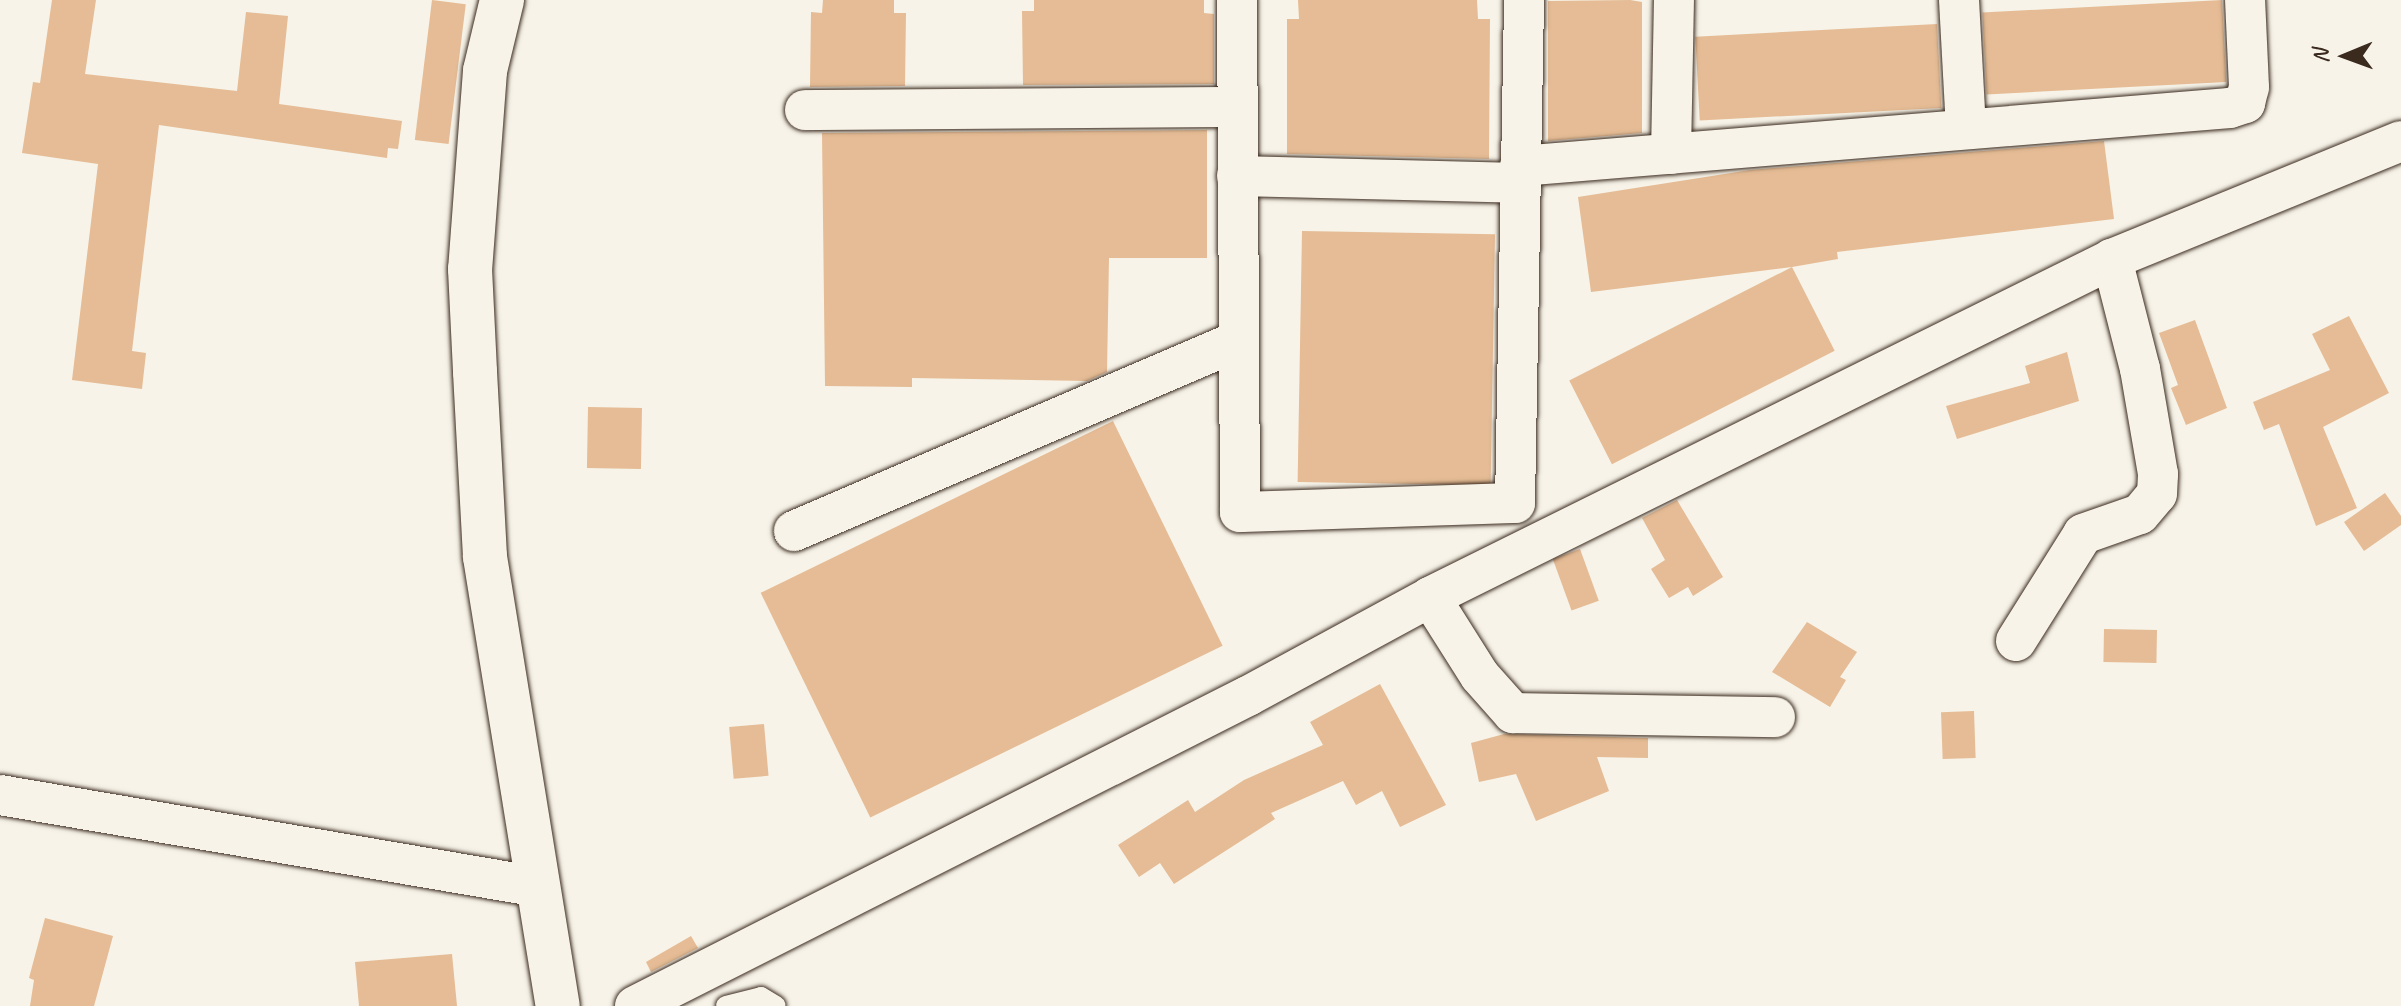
<!DOCTYPE html>
<html>
<head>
<meta charset="utf-8">
<style>
  body { margin:0 }
  #map { position:relative; width:2401px; height:1006px; overflow:hidden; background:#f7f3e8; font-family:Caveat,sans-serif }
  div>[style] { position:absolute }
  .building>* { inset:0; background:#e5bc95; transform-origin:0 0 }
  .roads { filter:drop-shadow(0 0 2px #3b2a1e) drop-shadow(0 0 2px #3b2a1e) }
  .lane>* { height:20px; margin:-10px; padding:0 10px; transform-origin:10px; border-radius:10px; background:#f7f3e8 }
  .street>* { height:40px; margin:-20px; padding:0 20px; transform-origin:20px; border-radius:20px; background:#f7f3e8 }
  .secondary>* { height:44px; margin:-22px; padding:0 22px; transform-origin:22px; border-radius:22px; background:#f7f3e8 }
  span { translate:-50% -50%; white-space:nowrap; text-align:center; line-height:1.15; -webkit-text-stroke:7px #f7f3e8; paint-order:stroke }
  .north { position:absolute; left:2305px; top:16px; width:80px; height:80px; -webkit-text-stroke:6px #f7f3e8; paint-order:stroke; rotate:269deg; font-size:22px; font-weight:700; line-height:32px; text-align:center; color:#3b2a1e }
  .north::after { content:''; display:block; margin:auto; width:28px; height:36px; background:#3b2a1e; clip-path:polygon(50% 0,100% 100%,50% 72%,0 100%) }
</style>
</head>
<body>
<div id="map">
  <div class="building">
    <div style="clip-path:polygon(52px 0,96px 0,85px 74px,237px 91px,246px 12px,288px 16px,279px 104px,402px 121px,398px 149px,388px 148px,387px 158px,159px 125px,132px 351px,146px 353px,142px 389px,72px 380px,98px 164px,22px 153px,33px 82px,40px 83px)"></div>
    <div style="left:432px;top:0;width:34px;height:141px;rotate:7deg"></div>
    <div style="clip-path:polygon(823px 0,894px 0,894px 13px,906px 13px,905px 86px,810px 87px,811px 12px,822px 13px)"></div>
    <div style="clip-path:polygon(1034px 0,1204px 0,1204px 13px,1214px 14px,1214px 84px,1023px 85px,1022px 11px,1034px 11px)"></div>
    <div style="clip-path:polygon(1298px 0,1477px 0,1478px 19px,1490px 19px,1489px 159px,1287px 154px,1287px 19px,1299px 19px)"></div>
    <div style="clip-path:polygon(1630px 0,1642px 2px,1642px 133px,1548px 141px,1548px 1px)"></div>
    <div style="left:2222px;top:0;width:82px;height:240px;rotate:87deg"></div>
    <div style="left:1937px;top:24px;width:84px;height:242px;rotate:87deg"></div>
    <div style="clip-path:polygon(1207px 130px,1207px 258px,1109px 258px,1107px 372px,1087px 381px,912px 378px,912px 387px,825px 386px,822px 133px)"></div>
    <div style="clip-path:polygon(2104px 141px,2114px 219px,1837px 252px,1838px 259px,1792px 267px,1591px 292px,1578px 197px,1750px 170px)"></div>
    <div style="left:1302px;top:231px;width:193px;height:251px;rotate:1deg"></div>
    <div style="left:1792px;top:267px;width:94px;height:250px;rotate:63deg"></div>
    <div style="clip-path:polygon(2349px 316px,2389px 393px,2323px 427px,2357px 508px,2316px 526px,2279px 424px,2264px 430px,2253px 402px,2330px 370px,2312px 334px)"></div>
    <div style="clip-path:polygon(2195px 320px,2227px 408px,2186px 425px,2171px 388px,2178px 385px,2159px 333px)"></div>
    <div style="clip-path:polygon(2067px 352px,2079px 401px,1957px 439px,1946px 406px,2030px 383px,2025px 366px)"></div>
    <div style="left:588px;top:407px;width:54px;height:61px;rotate:1deg"></div>
    <div style="left:1113px;top:421px;width:250px;height:392px;rotate:64deg"></div>
    <div style="clip-path:polygon(2385px 493px,2401px 516px,2401px 525px,2364px 551px,2344px 522px)"></div>
    <div style="clip-path:polygon(1677px 500px,1723px 577px,1693px 596px,1688px 587px,1669px 598px,1651px 569px,1665px 560px,1642px 518px)"></div>
    <div style="left:1580px;top:549px;width:55px;height:29px;rotate:70deg"></div>
    <div style="clip-path:polygon(1807px 622px,1857px 652px,1840px 677px,1846px 680px,1830px 707px,1772px 672px)"></div>
    <div style="left:2104px;top:629px;width:53px;height:33px;rotate:1deg"></div>
    <div style="clip-path:polygon(1380px 684px,1446px 805px,1400px 827px,1382px 791px,1356px 805px,1343px 781px,1271px 813px,1275px 819px,1174px 884px,1160px 863px,1139px 877px,1118px 845px,1188px 800px,1195px 812px,1244px 780px,1323px 745px,1310px 722px)"></div>
    <div style="left:1974px;top:711px;width:47px;height:33px;rotate:88deg"></div>
    <div style="left:764px;top:724px;width:52px;height:35px;rotate:85deg"></div>
    <div style="clip-path:polygon(1504px 734px,1648px 738px,1648px 758px,1597px 757px,1609px 791px,1536px 821px,1516px 774px,1479px 782px,1471px 743px)"></div>
    <div style="clip-path:polygon(45px 918px,113px 936px,94px 1006px,30px 1006px,34px 980px,29px 978px)"></div>
    <div style="clip-path:polygon(691px 936px,698px 948px,651px 972px,646px 962px)"></div>
    <div style="clip-path:polygon(452px 954px,457px 1006px,359px 1006px,355px 962px)"></div>
  </div>
  <div class="roads">
    <div class="lane">
      <div style="left:726px;top:1006px;width:36px;rotate:-14deg"></div>
      <div style="left:761px;top:997px;width:17px;rotate:31deg"></div>
    </div>
    <div class="street">
      <div style="left:1237px;top:0;width:512px;rotate:89.66deg"></div>
      <div style="left:1240px;top:512px;width:275px;rotate:-1.9deg"></div>
      <div style="left:1515px;top:503px;width:503px;rotate:-88.97deg"></div>
      <div style="left:1959px;top:0;width:128px;rotate:86.9deg"></div>
      <div style="left:805px;top:110px;width:432px;rotate:-0.4deg"></div>
      <div style="left:1671px;top:154px;width:154px;rotate:-88.9deg"></div>
      <div style="left:1520px;top:166px;width:712px;rotate:-4.67deg"></div>
      <div style="left:2230px;top:108px;width:16px;rotate:-18deg"></div>
      <div style="left:2245px;top:103px;width:16px;rotate:-76deg"></div>
      <div style="left:2249px;top:87px;width:87px;rotate:-92.6deg"></div>
      <div style="left:1237px;top:176px;width:282px;rotate:1.4deg"></div>
      <div style="left:794px;top:531px;width:481px;rotate:-23.2deg"></div>
      <div style="left:1430px;top:597px;width:93px;rotate:57.7deg"></div>
      <div style="left:1480px;top:676px;width:50px;rotate:48.3deg"></div>
      <div style="left:1513px;top:713px;width:262px;rotate:0.9deg"></div>
      <div style="left:2016px;top:641px;width:126px;rotate:-57.9deg"></div>
      <div style="left:2083px;top:534px;width:60px;rotate:-19.3deg"></div>
      <div style="left:2140px;top:514px;width:26px;rotate:-50deg"></div>
      <div style="left:2157px;top:494px;width:20px;rotate:-87deg"></div>
      <div style="left:2158px;top:474px;width:107px;rotate:-99.7deg"></div>
      <div style="left:2140px;top:369px;width:114px;rotate:-104.3deg"></div>
      <div style="left:0;top:795px;width:547px;rotate:9.69deg"></div>
      <div style="left:635px;top:1006px;width:687px;rotate:-26.83deg"></div>
      <div style="left:1248px;top:696px;width:207px;rotate:-28.5deg"></div>
      <div style="left:1430px;top:597px;width:761px;rotate:-26.36deg"></div>
      <div style="left:2112px;top:259px;width:312px;rotate:-22.2deg"></div>
    </div>
    <div class="secondary">
      <div style="left:502px;top:0;width:73px;rotate:103.5deg"></div>
      <div style="left:485px;top:71px;width:199px;rotate:94.3deg"></div>
      <div style="left:470px;top:269px;width:103px;rotate:87.2deg"></div>
      <div style="left:475px;top:372px;width:185px;rotate:86.9deg"></div>
      <div style="left:485px;top:557px;width:455px;rotate:80.8deg"></div>
    </div>
  </div>
  <div class="north">N</div>
</div>
</body>
</html>
